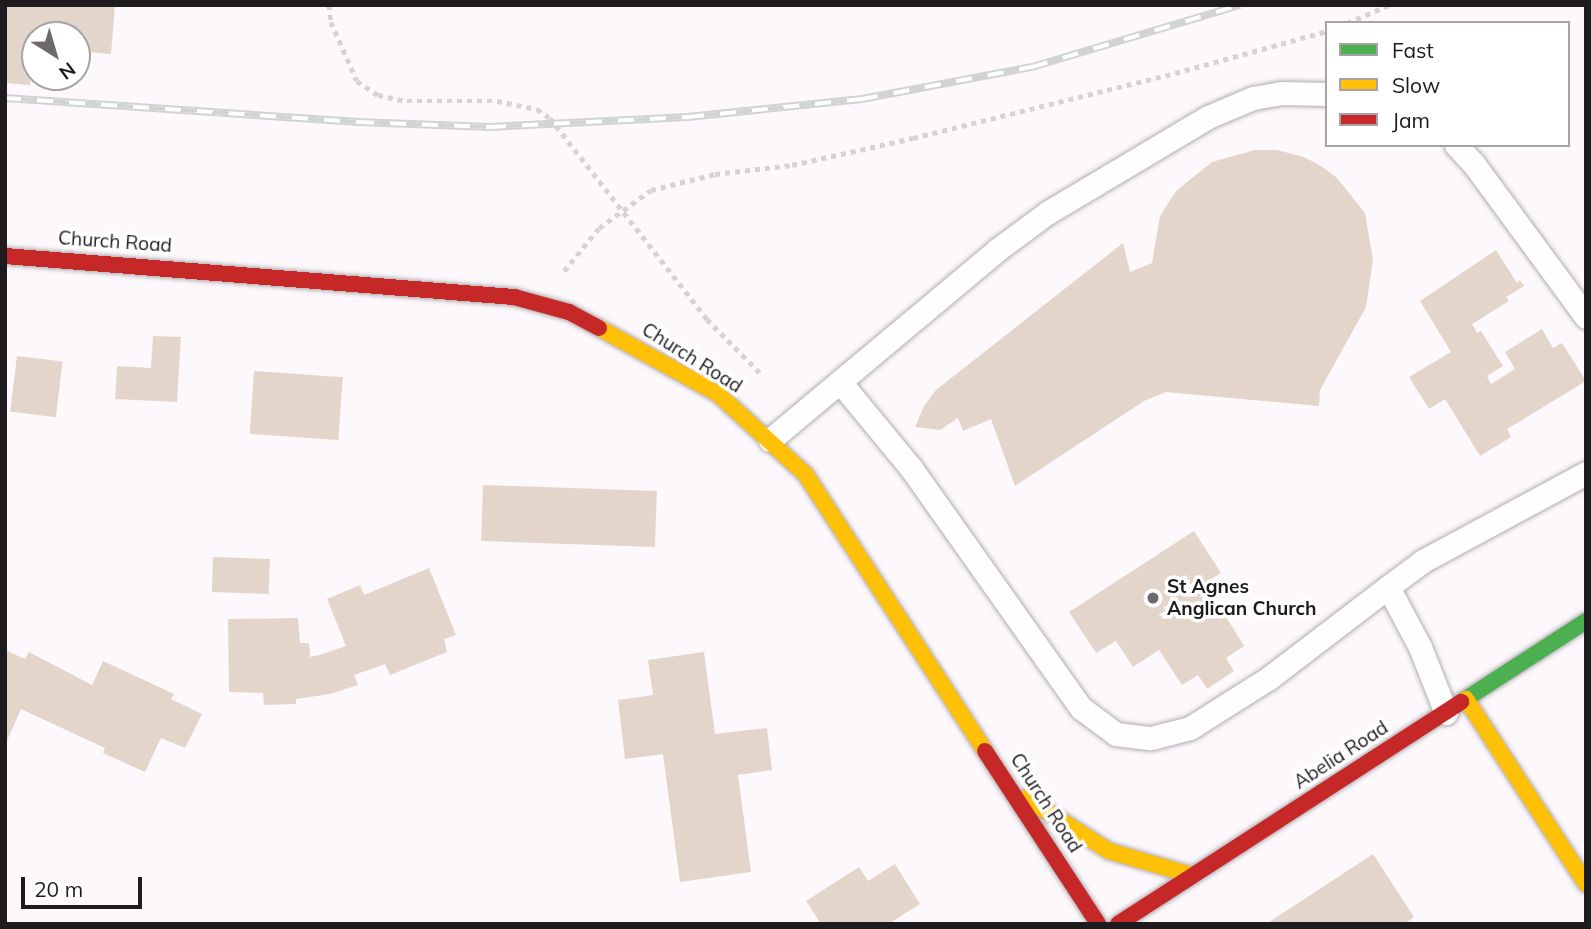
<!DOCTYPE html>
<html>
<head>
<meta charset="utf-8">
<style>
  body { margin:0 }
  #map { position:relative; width:1591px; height:929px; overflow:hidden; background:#fdf8fc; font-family:Mulish,sans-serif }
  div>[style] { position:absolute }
  .building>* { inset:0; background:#e4d5ca; transform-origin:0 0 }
  .path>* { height:4.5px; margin-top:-2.25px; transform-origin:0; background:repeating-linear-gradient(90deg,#d5d4d5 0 5px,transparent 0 10px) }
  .roads { filter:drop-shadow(0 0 2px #b1adb0) drop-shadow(0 0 2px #b1adb0) }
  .lane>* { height:23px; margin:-11.5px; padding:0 11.5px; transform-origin:11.5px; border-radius:11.5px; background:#fffeff }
  .fast>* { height:16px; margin:-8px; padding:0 8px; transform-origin:8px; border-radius:8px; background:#4caf50 }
  .slow>* { height:16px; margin:-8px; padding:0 8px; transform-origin:8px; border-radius:8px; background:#ffc107 }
  .jam>* { height:16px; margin:-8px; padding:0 8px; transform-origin:8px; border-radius:8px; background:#c62828 }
  .rail>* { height:8px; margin-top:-4px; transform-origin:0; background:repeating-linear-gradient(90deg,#fff 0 16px,#d4d3d4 0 32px); box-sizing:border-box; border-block:2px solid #d4d3d4 }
  .dots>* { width:19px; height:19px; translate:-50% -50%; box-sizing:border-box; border:4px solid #fff; border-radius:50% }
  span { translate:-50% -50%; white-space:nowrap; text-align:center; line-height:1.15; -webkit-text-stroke:7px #fff; paint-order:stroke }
  .street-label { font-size:19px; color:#1e1b1e }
  .poi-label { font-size:19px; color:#1e1b1e; font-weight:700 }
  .left { translate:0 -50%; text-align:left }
  .frame { position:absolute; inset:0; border:7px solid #1e1b1e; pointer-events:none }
  .legend { position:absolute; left:1325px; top:21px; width:245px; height:126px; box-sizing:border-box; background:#fff; border:2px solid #a5a4a5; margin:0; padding:9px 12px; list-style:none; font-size:21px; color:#1e1b1e }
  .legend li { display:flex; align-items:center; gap:14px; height:35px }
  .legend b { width:35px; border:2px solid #a5a4a5 }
  .north { position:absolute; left:21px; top:21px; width:70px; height:70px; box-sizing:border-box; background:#fff; border:2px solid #a5a4a5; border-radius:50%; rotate:143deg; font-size:19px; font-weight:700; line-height:28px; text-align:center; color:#1e1b1e }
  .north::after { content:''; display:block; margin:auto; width:24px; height:32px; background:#6c686c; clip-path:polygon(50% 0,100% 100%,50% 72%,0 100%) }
  .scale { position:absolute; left:21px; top:877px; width:121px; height:32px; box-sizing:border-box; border:4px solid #1e1b1e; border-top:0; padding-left:9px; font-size:21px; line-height:24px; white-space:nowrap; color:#1e1b1e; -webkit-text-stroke:5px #fff; paint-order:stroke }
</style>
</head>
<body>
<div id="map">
  <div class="building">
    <div style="clip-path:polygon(5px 5px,115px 5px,111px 54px,77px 51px,77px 35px,35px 35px,30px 85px,5px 83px)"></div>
    <div style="clip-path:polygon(1255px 150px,1277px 150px,1304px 157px,1321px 166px,1337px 178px,1365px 213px,1373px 260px,1366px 307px,1320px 390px,1319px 406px,1166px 392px,1144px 401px,1015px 486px,991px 419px,963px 431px,958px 418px,940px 430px,915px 427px,924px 406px,936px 390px,1123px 243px,1130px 272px,1152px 263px,1160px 216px,1176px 191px,1212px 162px)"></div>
    <div style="clip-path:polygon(1496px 250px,1517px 283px,1520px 280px,1524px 286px,1506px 297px,1509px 301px,1472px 324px,1477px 333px,1481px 331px,1503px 366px,1487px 376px,1491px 384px,1515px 369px,1505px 352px,1542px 329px,1553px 348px,1562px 343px,1586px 381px,1507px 429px,1511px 437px,1480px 456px,1445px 399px,1429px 409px,1409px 377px,1451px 352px,1420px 301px)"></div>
    <div style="clip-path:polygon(153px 336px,181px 337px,177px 402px,115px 399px,117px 366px,151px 368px)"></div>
    <div style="left:17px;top:356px;width:46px;height:56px;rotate:7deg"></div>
    <div style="left:254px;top:371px;width:89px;height:63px;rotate:4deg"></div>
    <div style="left:483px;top:485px;width:174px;height:56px;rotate:2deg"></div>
    <div style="clip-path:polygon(1194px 531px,1221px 573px,1205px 583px,1244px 646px,1226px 658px,1234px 671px,1207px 689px,1198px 675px,1182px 685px,1159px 650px,1133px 667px,1116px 641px,1096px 653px,1069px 612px)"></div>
    <div style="left:213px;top:557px;width:57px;height:35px;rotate:2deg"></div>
    <div style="clip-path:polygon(429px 568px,456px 635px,444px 639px,447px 652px,390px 675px,385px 664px,354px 675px,358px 685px,330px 694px,296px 699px,296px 704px,264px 705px,263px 693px,229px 692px,228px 619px,298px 618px,300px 643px,309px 643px,310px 657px,320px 655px,346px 646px,327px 599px,360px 585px,364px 595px)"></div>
    <div style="clip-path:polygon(5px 650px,25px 659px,29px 652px,92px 685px,103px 661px,174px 694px,171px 699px,202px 714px,185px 748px,161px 738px,145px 772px,103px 753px,105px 748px,21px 709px,5px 745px)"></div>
    <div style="clip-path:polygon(704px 652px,715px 734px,767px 728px,772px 770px,738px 775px,751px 872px,680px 882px,663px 754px,625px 759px,618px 700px,653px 695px,648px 660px)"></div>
    <div style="clip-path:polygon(1373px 854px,1414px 917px,1404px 924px,1266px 924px)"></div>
    <div style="clip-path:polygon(895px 864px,920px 904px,888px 924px,821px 924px,806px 901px,859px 867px,868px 881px)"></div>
  </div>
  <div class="path">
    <div style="left:329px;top:5px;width:17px;rotate:83deg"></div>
    <div style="left:331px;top:22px;width:64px;rotate:66.2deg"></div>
    <div style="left:357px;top:81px;width:25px;rotate:34deg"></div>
    <div style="left:378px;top:95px;width:30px;rotate:12deg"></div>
    <div style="left:407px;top:101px;width:90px"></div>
    <div style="left:497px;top:101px;width:41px;rotate:11.3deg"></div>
    <div style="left:537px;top:109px;width:16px;rotate:35deg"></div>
    <div style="left:550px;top:118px;width:255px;rotate:52deg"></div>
    <div style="left:707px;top:319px;width:77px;rotate:45.5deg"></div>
    <div style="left:1347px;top:23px;width:46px;rotate:-23.2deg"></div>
    <div style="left:564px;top:271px;width:55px;rotate:-50.9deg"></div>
    <div style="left:599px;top:228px;width:64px;rotate:-36.2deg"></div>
    <div style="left:651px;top:190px;width:66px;rotate:-14deg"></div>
    <div style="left:715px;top:174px;width:78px;rotate:-6.7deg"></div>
    <div style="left:792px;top:165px;width:124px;rotate:-12.6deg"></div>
    <div style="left:913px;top:138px;width:270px;rotate:-13.9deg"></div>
    <div style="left:1175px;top:73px;width:158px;rotate:-15.4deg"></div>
  </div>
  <div class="roads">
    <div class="lane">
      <div style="left:1456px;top:145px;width:25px;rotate:47deg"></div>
      <div style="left:1473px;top:163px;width:191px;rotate:53.7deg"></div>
      <div style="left:840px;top:382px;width:112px;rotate:50.5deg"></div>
      <div style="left:911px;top:468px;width:294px;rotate:54.7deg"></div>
      <div style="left:1081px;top:708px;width:44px;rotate:36.6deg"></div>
      <div style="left:1116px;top:734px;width:35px;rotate:7deg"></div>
      <div style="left:1151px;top:738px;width:40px;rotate:-14.4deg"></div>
      <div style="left:1190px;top:728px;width:93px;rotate:-32.3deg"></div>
      <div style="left:1269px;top:678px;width:150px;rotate:-37.4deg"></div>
      <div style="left:770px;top:440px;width:296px;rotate:-39.9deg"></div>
      <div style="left:997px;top:250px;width:62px;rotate:-36.5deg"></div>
      <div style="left:1047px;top:213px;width:187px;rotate:-30.8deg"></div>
      <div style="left:1208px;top:117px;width:49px;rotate:-22.9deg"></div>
      <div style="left:1253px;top:98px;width:27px;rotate:-10deg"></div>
      <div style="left:1280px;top:93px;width:47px;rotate:1.2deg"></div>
      <div style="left:1446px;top:713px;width:71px;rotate:-111.5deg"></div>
      <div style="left:1420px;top:647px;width:68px;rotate:-118.1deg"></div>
      <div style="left:1388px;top:587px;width:44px;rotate:-36.6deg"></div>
      <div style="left:1423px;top:561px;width:185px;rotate:-28.4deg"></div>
    </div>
    <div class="fast">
      <div style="left:1461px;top:702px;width:149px;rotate:-32.9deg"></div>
    </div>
    <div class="slow">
      <div style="left:599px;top:328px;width:136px;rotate:29deg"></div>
      <div style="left:718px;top:394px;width:120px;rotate:42.6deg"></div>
      <div style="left:806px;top:475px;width:329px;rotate:57deg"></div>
      <div style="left:1466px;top:699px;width:221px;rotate:57deg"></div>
      <div style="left:1026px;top:798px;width:98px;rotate:32.6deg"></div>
      <div style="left:1109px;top:851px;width:85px;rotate:16.3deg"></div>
    </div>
    <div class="jam">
      <div style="left:5px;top:256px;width:511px;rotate:4.61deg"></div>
      <div style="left:514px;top:297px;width:57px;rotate:15.3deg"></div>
      <div style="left:569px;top:312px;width:34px;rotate:28deg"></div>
      <div style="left:985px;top:751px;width:207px;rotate:56.8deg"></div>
      <div style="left:1118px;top:924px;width:409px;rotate:-32.9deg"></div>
    </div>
  </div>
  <div class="rail">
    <div style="left:5px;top:98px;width:354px;rotate:3.9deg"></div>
    <div style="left:358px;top:122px;width:132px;rotate:2.2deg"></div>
    <div style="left:490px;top:127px;width:198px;rotate:-2.9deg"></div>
    <div style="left:688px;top:117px;width:175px;rotate:-5.9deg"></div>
    <div style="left:862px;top:99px;width:173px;rotate:-10.7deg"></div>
    <div style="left:1032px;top:67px;width:217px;rotate:-16.6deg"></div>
  </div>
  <div class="dots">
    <div style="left:1153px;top:598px;background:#6c686c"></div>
  </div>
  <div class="street-label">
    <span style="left:115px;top:242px;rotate:4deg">Church Road</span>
    <span style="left:692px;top:358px;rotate:32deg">Church Road</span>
    <span style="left:1341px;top:755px;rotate:-33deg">Abelia Road</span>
    <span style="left:1046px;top:803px;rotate:57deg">Church Road</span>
  </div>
  <div class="poi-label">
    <span class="left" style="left:1167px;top:598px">St Agnes<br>Anglican Church</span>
  </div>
  <div class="frame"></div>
  <ul class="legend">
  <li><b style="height:9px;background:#4caf50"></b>Fast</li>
  <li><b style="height:9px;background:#ffc107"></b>Slow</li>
  <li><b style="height:9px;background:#c62828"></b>Jam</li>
  </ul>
  <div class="north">N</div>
  <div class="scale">20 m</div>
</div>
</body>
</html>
